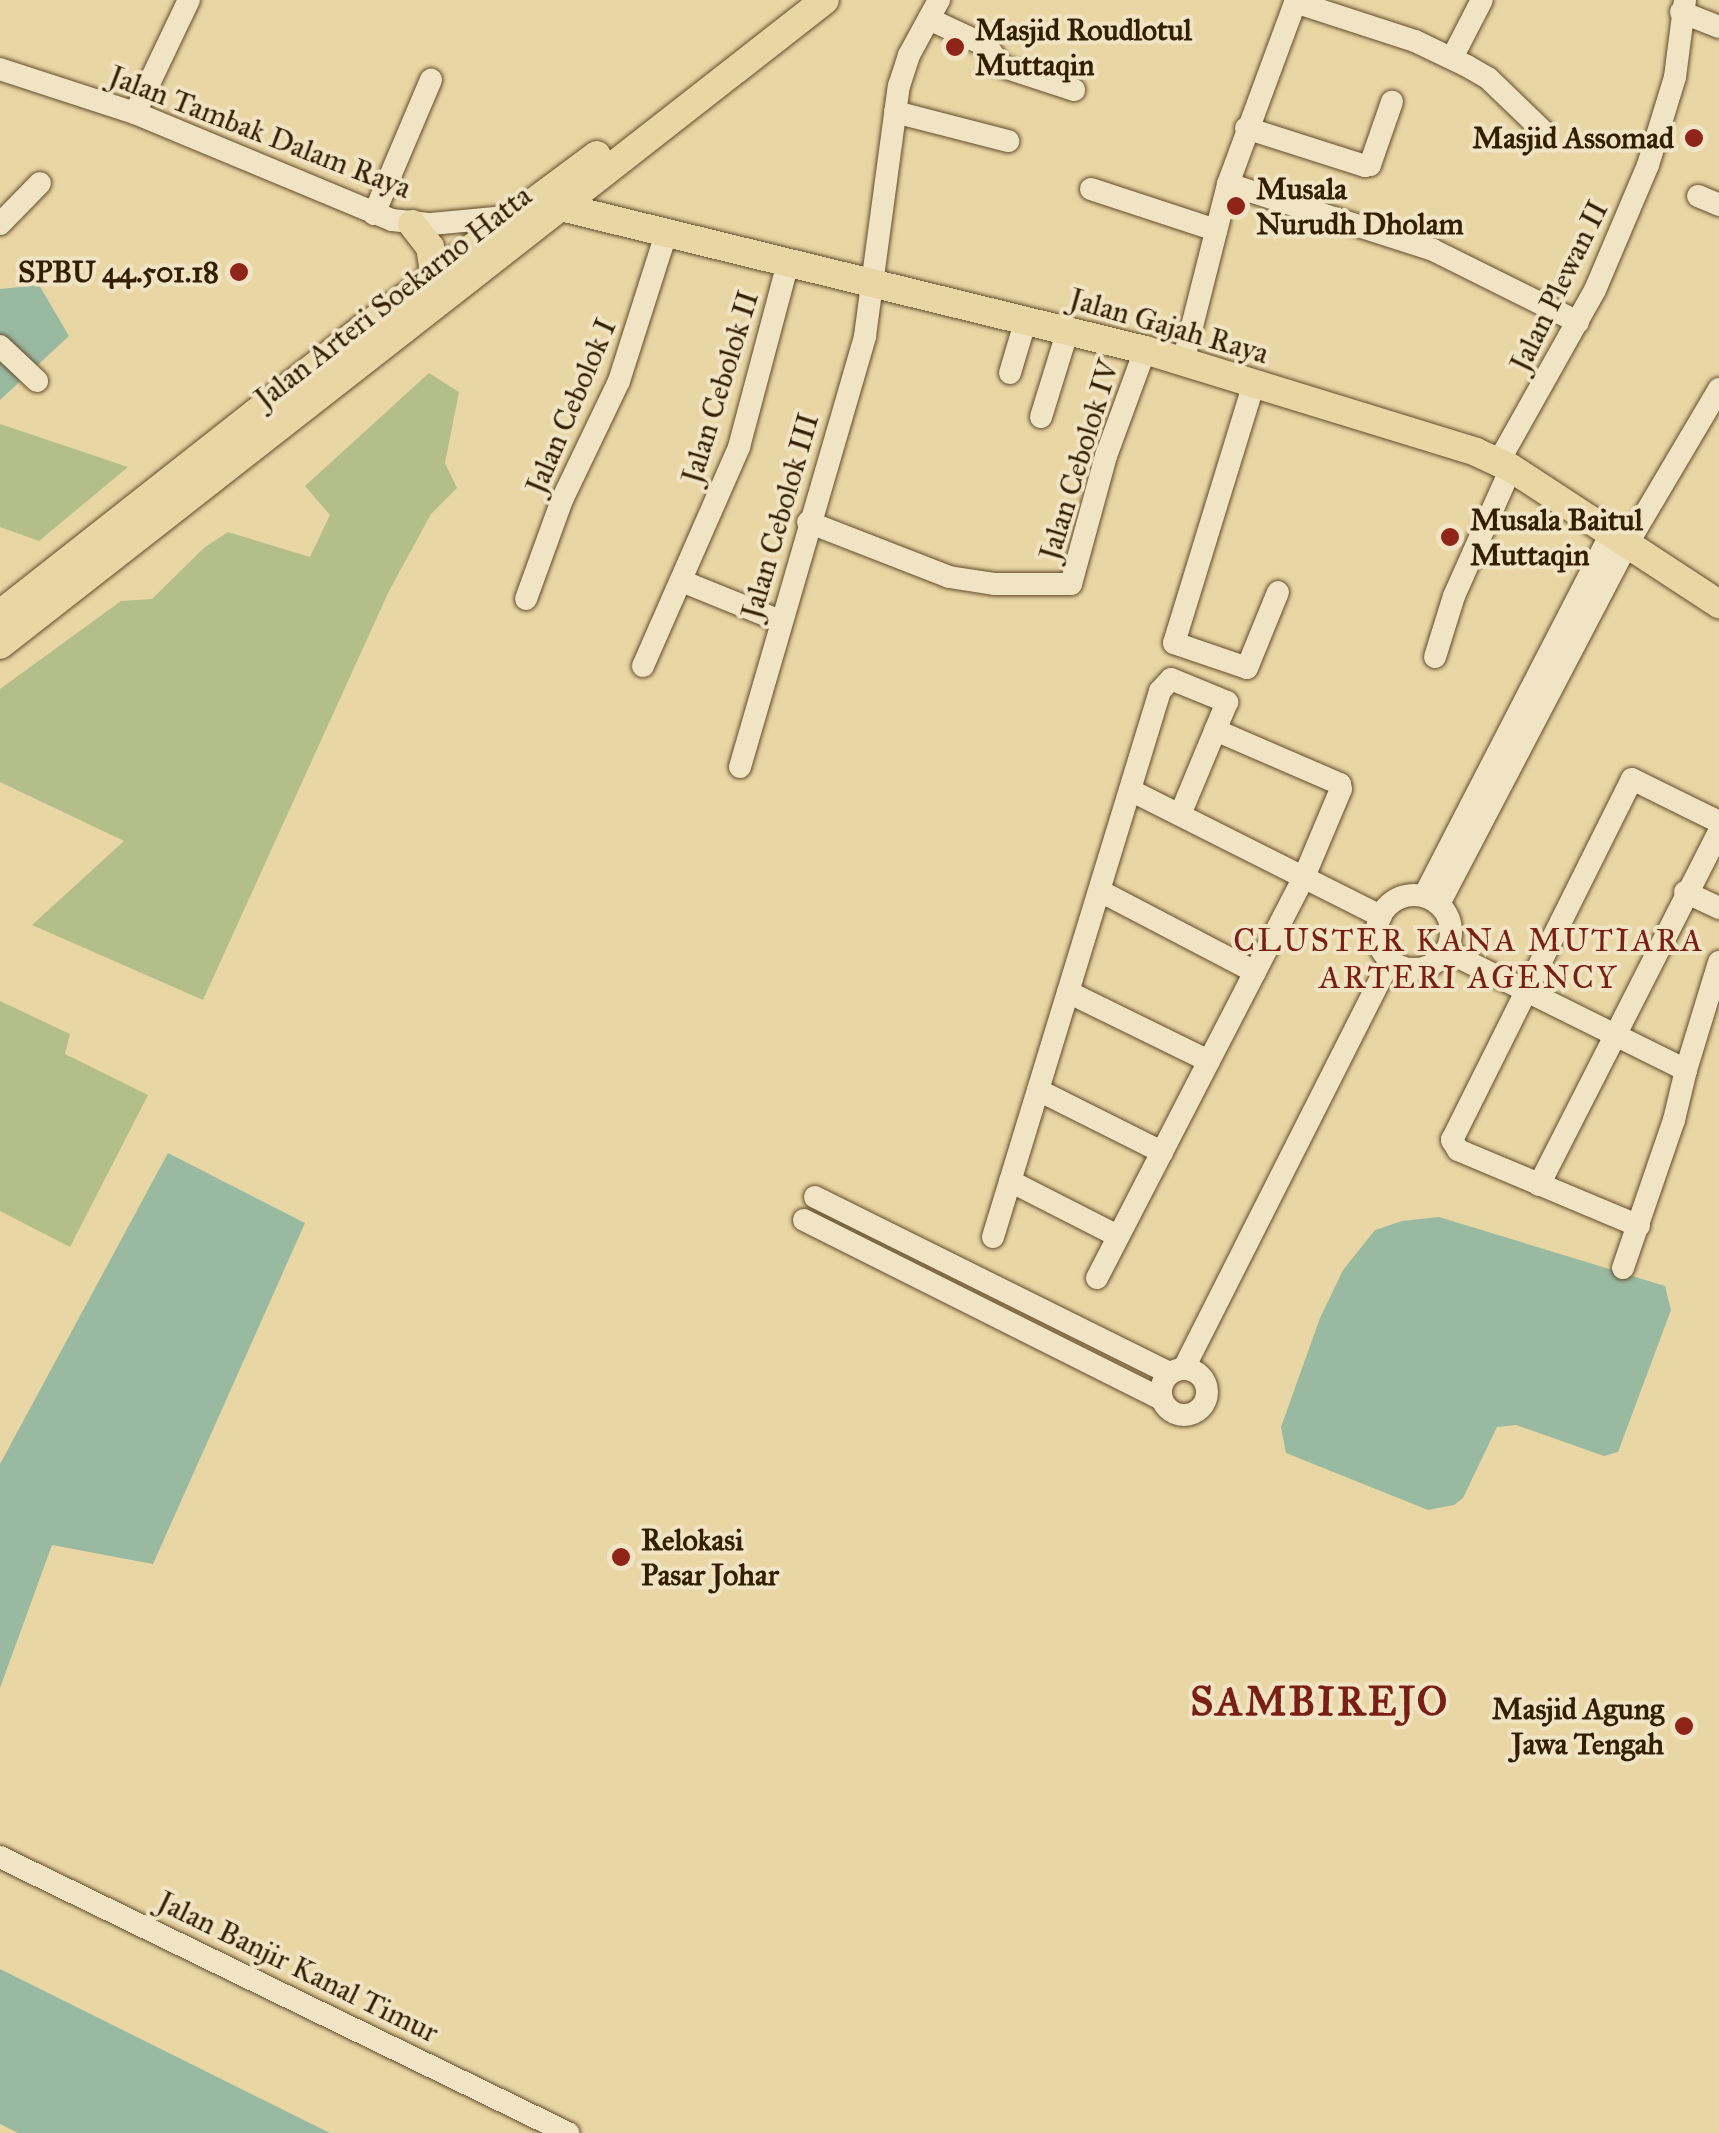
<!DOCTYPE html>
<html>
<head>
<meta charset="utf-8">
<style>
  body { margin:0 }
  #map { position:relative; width:1719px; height:2133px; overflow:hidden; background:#e9d6a5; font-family:"IM FELL Great Primer",serif }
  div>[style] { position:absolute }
  .green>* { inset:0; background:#b4be88 }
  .water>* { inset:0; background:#99baa1 }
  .roads { filter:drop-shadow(0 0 2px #614c2a) drop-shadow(0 0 2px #614c2a) }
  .minor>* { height:22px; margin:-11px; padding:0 11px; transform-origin:11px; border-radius:11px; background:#f1e4c4 }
  .minor>.ring { margin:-11px; padding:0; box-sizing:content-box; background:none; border:22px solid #f1e4c4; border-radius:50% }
  .major>* { height:28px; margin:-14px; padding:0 14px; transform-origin:14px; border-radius:14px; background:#e9d6a5 }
  .dots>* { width:28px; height:28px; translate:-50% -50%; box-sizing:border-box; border:5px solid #f1e4c4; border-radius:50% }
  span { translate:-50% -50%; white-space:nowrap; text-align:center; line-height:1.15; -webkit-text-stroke:8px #f1e4c4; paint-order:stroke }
  .poi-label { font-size:30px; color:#341e01; font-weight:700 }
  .left { translate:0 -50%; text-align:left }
  .right { translate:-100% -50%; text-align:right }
  .street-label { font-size:30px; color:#341e01 }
  .neighbourhood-label { font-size:32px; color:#7a1f14; letter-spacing:2.5px }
  .district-label { font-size:40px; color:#7a1f14; font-weight:700; letter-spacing:2.5px }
</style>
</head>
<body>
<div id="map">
  <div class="green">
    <div style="clip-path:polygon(429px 373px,459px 392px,445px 463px,457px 488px,431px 514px,389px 591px,203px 1000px,32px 925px,124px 841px,0 782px,0 689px,121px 601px,152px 599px,205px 547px,228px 532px,310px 557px,330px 515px,305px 486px)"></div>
    <div style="clip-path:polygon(0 424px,128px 467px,39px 541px,0 527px)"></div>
    <div style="clip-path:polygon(0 1001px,70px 1034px,65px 1054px,148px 1095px,70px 1247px,0 1211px)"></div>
  </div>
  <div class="water">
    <div style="clip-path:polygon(39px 285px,69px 336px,0 400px,0 289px)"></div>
    <div style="clip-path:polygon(168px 1153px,305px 1223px,153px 1564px,52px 1545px,0 1688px,0 1464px)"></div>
    <div style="clip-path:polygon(1439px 1217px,1665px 1286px,1671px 1310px,1618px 1452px,1604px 1456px,1516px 1425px,1497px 1427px,1463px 1498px,1454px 1505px,1428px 1510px,1286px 1453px,1281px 1427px,1320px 1318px,1343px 1270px,1375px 1230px,1402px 1221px)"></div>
    <div style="clip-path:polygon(0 1969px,330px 2133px,18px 2133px,0 2124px)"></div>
  </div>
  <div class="roads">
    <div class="minor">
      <div style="left:1295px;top:2px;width:126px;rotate:18deg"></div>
      <div style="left:1415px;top:41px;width:58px;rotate:25.7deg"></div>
      <div style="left:1467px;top:66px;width:24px;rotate:30deg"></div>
      <div style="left:1488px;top:78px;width:78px;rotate:44deg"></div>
      <div style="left:1681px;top:12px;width:41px;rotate:21.5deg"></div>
      <div style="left:929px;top:19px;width:64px;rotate:25deg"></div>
      <div style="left:987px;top:46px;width:24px;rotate:55deg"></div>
      <div style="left:1001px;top:66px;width:77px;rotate:18.2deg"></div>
      <div style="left:1452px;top:58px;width:65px;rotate:-62.7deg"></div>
      <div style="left:0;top:69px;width:142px;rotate:18.1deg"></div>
      <div style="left:135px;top:113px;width:278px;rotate:22.6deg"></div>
      <div style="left:392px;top:220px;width:39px;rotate:6deg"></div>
      <div style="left:431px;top:224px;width:86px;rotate:-5.3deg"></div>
      <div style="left:895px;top:112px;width:117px;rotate:14.4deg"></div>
      <div style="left:135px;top:113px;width:125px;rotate:-64.5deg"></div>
      <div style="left:1246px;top:128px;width:125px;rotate:17.7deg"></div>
      <div style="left:1365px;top:166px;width:5px;rotate:-11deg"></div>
      <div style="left:1370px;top:165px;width:67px;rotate:-70.8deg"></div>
      <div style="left:1228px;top:184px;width:215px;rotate:17.8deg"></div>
      <div style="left:1433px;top:250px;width:162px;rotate:26.4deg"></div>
      <div style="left:1091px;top:189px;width:132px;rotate:18.2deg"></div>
      <div style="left:1698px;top:196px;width:23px;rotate:23deg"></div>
      <div style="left:374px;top:214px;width:146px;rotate:-67deg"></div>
      <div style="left:0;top:224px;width:57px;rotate:-45.7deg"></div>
      <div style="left:0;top:346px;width:51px;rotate:43.4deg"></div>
      <div style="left:1183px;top:362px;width:184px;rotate:-75.8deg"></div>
      <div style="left:1228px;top:184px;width:196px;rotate:-69.7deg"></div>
      <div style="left:1010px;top:373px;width:56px;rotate:-73.5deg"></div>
      <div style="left:1254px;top:383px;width:272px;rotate:107.1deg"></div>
      <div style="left:1174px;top:643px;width:77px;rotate:18.9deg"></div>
      <div style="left:1247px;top:668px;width:82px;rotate:-67.8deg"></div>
      <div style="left:1041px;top:417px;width:91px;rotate:-72.8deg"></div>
      <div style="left:1499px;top:461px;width:196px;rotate:-60.7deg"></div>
      <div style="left:1595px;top:290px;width:136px;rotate:-67deg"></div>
      <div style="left:1648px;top:165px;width:92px;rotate:-72.9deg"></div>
      <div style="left:1675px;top:77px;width:78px;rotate:-82.6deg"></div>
      <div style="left:808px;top:522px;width:151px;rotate:21.3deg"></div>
      <div style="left:949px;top:577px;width:47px;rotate:8.7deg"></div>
      <div style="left:995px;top:584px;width:76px"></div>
      <div style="left:1071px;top:584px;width:133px;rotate:-74.7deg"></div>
      <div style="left:1106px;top:456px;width:113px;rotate:-69.8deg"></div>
      <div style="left:684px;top:582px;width:104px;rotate:22.1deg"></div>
      <div style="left:526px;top:599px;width:105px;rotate:-70deg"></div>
      <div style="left:562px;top:500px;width:132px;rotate:-64.4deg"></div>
      <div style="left:619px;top:381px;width:154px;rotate:-72.3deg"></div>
      <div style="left:1435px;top:657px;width:64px;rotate:-72.7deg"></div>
      <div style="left:1454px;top:596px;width:140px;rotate:-66deg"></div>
      <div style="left:643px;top:666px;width:239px;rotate:-66.3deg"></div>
      <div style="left:739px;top:447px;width:190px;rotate:-75.1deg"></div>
      <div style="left:740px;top:767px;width:449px;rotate:-73.8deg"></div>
      <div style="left:865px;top:336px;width:252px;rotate:-82.3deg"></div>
      <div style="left:899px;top:86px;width:33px;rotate:-72deg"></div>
      <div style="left:909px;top:55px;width:63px;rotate:-61.4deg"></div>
      <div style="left:1130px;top:790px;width:281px;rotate:26.7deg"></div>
      <div style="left:1100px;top:891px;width:175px;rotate:27.6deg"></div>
      <div style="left:1685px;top:892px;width:38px;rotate:25deg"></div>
      <div class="ring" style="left:1377px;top:895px;width:52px;height:52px"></div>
      <div style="left:1424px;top:896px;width:410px;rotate:-62.7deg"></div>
      <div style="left:1439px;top:904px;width:407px;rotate:-62.4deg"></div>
      <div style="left:1628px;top:543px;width:179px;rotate:-59.4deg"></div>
      <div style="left:1446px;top:951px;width:268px;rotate:26.4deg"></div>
      <div style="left:1686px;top:1070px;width:113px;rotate:-73deg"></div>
      <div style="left:1068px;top:992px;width:157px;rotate:26.1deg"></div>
      <div style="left:1038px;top:1090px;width:139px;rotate:26.6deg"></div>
      <div style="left:1010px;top:1181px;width:121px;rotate:27deg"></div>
      <div style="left:1539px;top:1185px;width:397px;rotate:-63deg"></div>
      <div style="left:815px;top:1197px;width:396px;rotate:26.4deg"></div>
      <div style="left:804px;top:1220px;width:400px;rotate:26.6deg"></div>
      <div style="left:1639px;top:1226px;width:196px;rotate:-157.2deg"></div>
      <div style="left:1458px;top:1150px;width:12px;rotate:-121deg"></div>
      <div style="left:1452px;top:1140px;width:403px;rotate:-63.5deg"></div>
      <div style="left:1632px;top:779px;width:97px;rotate:26.3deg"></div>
      <div style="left:993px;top:1237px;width:571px;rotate:-72.99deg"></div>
      <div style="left:1160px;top:691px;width:16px;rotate:-47deg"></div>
      <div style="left:1171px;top:679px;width:61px;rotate:22.3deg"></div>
      <div style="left:1227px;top:702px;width:122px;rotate:112.6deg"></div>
      <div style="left:1623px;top:1268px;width:157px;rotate:-71deg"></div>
      <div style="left:1674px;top:1120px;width:51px;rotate:-76.5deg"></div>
      <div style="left:1097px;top:1278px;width:451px;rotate:-62.7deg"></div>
      <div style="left:1304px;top:877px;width:95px;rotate:-67.2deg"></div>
      <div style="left:1341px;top:789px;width:5px;rotate:-101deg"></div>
      <div style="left:1340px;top:784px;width:136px;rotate:-156.6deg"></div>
      <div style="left:1184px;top:1368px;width:457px;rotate:-63.2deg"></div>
      <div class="ring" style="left:1161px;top:1369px;width:24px;height:24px"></div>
      <div style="left:0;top:1857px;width:632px;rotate:25.92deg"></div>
    </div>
    <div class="major">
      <div style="left:561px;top:207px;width:601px;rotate:13.76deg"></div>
      <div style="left:1145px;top:350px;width:346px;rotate:17.1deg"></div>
      <div style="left:1476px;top:452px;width:38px;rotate:25deg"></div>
      <div style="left:1511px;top:468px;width:249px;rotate:33.2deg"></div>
      <div style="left:412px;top:224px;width:29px;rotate:52deg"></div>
      <div style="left:430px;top:247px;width:30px;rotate:81deg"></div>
      <div style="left:0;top:614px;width:463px;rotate:-38.2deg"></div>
      <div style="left:364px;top:328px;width:290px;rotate:-36.6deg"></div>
      <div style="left:0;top:645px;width:1047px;rotate:-38.02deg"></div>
    </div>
  </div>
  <div class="dots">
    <div style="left:955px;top:47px;background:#8f2418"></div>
    <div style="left:1694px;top:138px;background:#8f2418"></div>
    <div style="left:1236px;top:206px;background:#8f2418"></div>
    <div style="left:239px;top:272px;background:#8f2418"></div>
    <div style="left:1450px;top:537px;background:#8f2418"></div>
    <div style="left:621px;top:1557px;background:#8f2418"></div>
    <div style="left:1684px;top:1726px;background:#8f2418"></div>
  </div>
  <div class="poi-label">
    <span class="left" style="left:975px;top:47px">Masjid Roudlotul<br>Muttaqin</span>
    <span class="right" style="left:1674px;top:138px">Masjid Assomad</span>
    <span class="left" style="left:1256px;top:206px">Musala<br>Nurudh Dholam</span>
    <span class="right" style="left:219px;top:272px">SPBU 44.501.18</span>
    <span class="left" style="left:1470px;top:537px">Musala Baitul<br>Muttaqin</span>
    <span class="left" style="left:641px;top:1557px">Relokasi<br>Pasar Johar</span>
    <span class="right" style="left:1664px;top:1726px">Masjid Agung<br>Jawa Tengah</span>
  </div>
  <div class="street-label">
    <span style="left:260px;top:132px;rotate:21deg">Jalan Tambak Dalam Raya</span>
    <span style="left:1559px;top:286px;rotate:-64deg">Jalan Plewan II</span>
    <span style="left:393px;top:297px;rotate:-38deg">Jalan Arteri Soekarno Hatta</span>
    <span style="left:1169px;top:326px;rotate:16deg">Jalan Gajah Raya</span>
    <span style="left:720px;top:387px;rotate:-73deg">Jalan Cebolok II</span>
    <span style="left:571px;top:406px;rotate:-67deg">Jalan Cebolok I</span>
    <span style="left:1079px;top:460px;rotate:-73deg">Jalan Cebolok IV</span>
    <span style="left:780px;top:516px;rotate:-74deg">Jalan Cebolok III</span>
    <span style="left:298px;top:1967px;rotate:26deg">Jalan Banjir Kanal Timur</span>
  </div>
  <div class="neighbourhood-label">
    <span style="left:1469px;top:960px">CLUSTER KANA MUTIARA<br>ARTERI AGENCY</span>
  </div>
  <div class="district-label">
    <span style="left:1320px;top:1702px">SAMBIREJO</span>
  </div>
</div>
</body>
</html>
